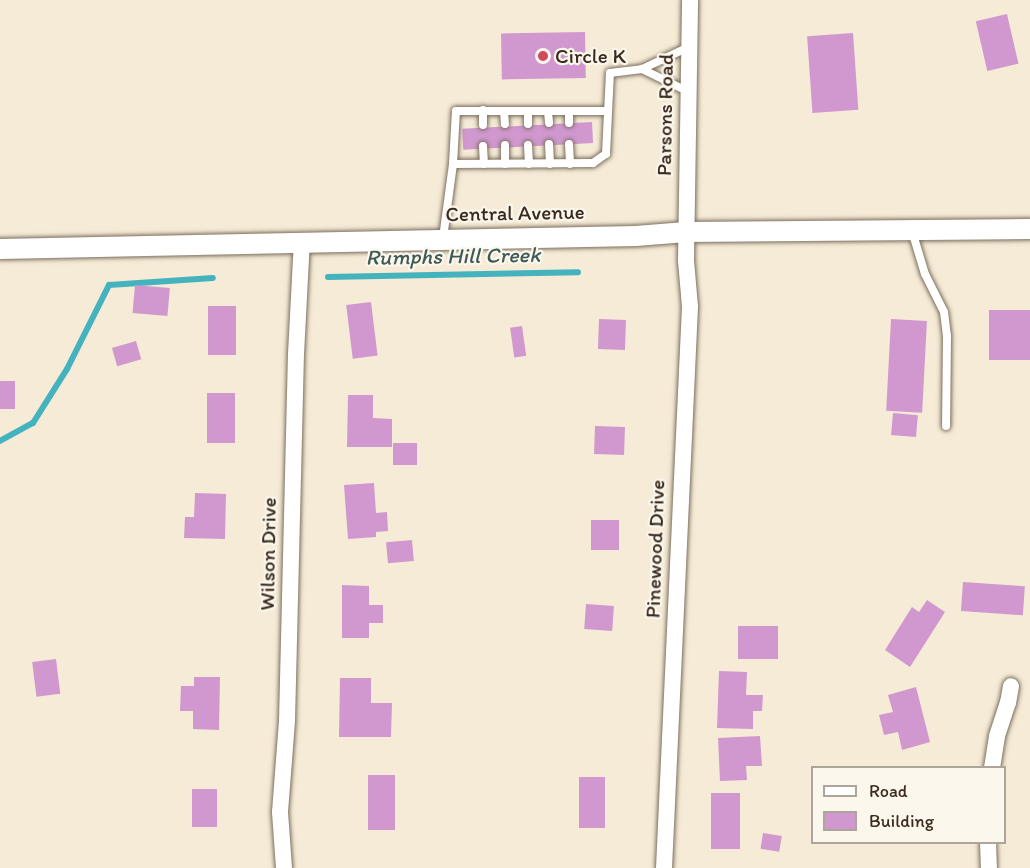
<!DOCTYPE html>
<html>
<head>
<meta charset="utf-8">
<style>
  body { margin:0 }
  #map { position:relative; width:1030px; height:868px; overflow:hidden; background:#f5ebd6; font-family:Itim,sans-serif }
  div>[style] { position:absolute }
  .stream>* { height:6px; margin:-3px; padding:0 3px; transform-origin:3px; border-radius:3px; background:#44b3be }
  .building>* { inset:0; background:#d198cf; transform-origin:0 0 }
  .roads { filter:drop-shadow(0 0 2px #7c6e5e) drop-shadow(0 0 2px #7c6e5e) }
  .service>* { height:8px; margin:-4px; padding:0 4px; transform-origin:4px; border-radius:4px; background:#fff }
  .minor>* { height:16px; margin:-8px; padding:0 8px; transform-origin:8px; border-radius:8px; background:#fff }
  .tertiary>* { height:20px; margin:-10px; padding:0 10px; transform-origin:10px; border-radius:10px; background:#fff }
  .dots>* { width:16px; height:16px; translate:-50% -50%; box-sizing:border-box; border:3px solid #fbf7ec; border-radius:50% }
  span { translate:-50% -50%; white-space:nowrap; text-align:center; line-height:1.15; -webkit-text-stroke:4.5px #fbf7ec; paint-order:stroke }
  .poi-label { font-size:21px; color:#3b2a1e }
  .left { translate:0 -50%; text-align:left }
  .street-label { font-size:21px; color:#3b2a1e }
  .water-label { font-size:22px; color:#3e5a56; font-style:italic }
  .legend { position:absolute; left:811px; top:766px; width:195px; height:78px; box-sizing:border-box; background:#fbf7ec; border:2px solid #aea59a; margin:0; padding:8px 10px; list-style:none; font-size:18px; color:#3b2a1e }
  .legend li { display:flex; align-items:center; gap:12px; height:30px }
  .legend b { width:30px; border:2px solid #aea59a }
</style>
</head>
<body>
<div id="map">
  <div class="stream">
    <div style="left:328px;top:277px;width:250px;rotate:-1.1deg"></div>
    <div style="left:0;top:441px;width:38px;rotate:-29deg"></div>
    <div style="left:33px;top:423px;width:64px;rotate:-57.8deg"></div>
    <div style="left:67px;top:369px;width:94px;rotate:-63.4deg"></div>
    <div style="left:109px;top:285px;width:104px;rotate:-3.9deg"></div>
  </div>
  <div class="building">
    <div style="left:1007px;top:14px;width:51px;height:32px;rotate:77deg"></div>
    <div style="left:585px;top:32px;width:46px;height:84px;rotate:89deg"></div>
    <div style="left:853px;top:33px;width:77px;height:46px;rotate:86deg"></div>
    <div style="left:592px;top:122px;width:21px;height:130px;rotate:87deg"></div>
    <div style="left:135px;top:285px;width:35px;height:28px;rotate:5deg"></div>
    <div style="left:371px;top:302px;width:54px;height:25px;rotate:83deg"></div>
    <div style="left:208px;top:306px;width:28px;height:49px"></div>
    <div style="left:1030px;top:310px;width:50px;height:41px;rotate:90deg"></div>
    <div style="left:599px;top:319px;width:27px;height:30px;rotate:2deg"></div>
    <div style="left:891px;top:319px;width:36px;height:92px;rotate:3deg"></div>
    <div style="left:522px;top:326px;width:30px;height:12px;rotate:82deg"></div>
    <div style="left:136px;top:341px;width:19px;height:25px;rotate:74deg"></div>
    <div style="left:0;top:381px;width:15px;height:28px"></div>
    <div style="left:207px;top:393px;width:28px;height:50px"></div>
    <div style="clip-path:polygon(348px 395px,373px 395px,373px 418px,392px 419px,392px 447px,347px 447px)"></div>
    <div style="left:893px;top:413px;width:25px;height:22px;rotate:5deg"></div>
    <div style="left:595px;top:426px;width:30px;height:28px;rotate:2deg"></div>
    <div style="left:393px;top:443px;width:24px;height:22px"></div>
    <div style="clip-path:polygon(374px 483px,376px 513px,387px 512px,388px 531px,376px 532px,376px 537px,348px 539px,344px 485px)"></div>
    <div style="clip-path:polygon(195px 493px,226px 494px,225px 539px,184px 538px,185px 517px,194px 517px)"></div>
    <div style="left:619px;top:520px;width:30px;height:28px;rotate:90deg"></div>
    <div style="left:412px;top:540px;width:21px;height:26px;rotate:85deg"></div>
    <div style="left:963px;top:582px;width:62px;height:29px;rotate:4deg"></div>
    <div style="clip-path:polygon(342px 585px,369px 586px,369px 605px,383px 605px,383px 623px,369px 623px,369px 638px,342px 638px)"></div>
    <div style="clip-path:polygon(927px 600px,945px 612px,910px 667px,885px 650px,912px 607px,919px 612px)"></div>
    <div style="left:586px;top:604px;width:28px;height:25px;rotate:4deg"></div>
    <div style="left:778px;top:626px;width:33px;height:40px;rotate:90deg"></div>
    <div style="left:56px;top:659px;width:35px;height:24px;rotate:83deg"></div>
    <div style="clip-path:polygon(719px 671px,747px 672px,746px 695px,763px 695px,762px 711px,753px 711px,753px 729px,717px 728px)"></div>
    <div style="clip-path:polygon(194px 677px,220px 677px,219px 730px,193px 729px,193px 711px,180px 711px,181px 686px,194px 686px)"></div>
    <div style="clip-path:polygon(340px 678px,371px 678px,371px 703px,392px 703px,391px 737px,339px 737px)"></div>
    <div style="clip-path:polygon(916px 687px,930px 742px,902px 750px,898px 732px,884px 735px,879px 715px,893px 712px,888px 695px)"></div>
    <div style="clip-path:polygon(760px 736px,762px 766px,746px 766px,747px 780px,720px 781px,718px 738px)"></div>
    <div style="left:368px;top:775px;width:27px;height:55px"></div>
    <div style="left:579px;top:777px;width:26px;height:51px"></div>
    <div style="left:192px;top:789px;width:25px;height:38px"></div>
    <div style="left:740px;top:793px;width:56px;height:29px;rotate:90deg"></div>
    <div style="left:763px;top:833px;width:19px;height:16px;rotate:9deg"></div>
  </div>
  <div class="roads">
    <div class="service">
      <div style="left:642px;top:69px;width:50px;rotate:26.1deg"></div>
      <div style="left:504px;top:111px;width:13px;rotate:86deg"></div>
      <div style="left:528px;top:111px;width:13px;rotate:90deg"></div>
      <div style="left:548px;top:111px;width:12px;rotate:85deg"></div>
      <div style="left:569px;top:123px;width:12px;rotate:-90deg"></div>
      <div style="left:483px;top:125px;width:15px;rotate:-90deg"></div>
      <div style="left:549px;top:144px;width:20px;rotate:87deg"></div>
      <div style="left:569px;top:144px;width:20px;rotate:87deg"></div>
      <div style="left:528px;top:145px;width:19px;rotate:87deg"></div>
      <div style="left:483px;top:146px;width:18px;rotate:87deg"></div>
      <div style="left:453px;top:164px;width:53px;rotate:-86.8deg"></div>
      <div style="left:456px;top:111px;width:152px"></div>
      <div style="left:505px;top:164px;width:19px;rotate:-90deg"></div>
      <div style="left:912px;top:231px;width:45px;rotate:73.2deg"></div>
      <div style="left:925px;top:274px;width:42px;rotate:63.4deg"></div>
      <div style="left:944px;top:312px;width:24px;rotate:83deg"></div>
      <div style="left:947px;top:336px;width:90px;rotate:90.6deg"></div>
      <div style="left:443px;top:238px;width:75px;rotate:-82.3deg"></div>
      <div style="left:453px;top:164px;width:140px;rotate:-0.4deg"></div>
      <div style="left:593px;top:163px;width:16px;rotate:-35deg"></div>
      <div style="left:606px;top:154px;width:81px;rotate:-87.2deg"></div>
      <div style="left:610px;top:73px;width:32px;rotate:-7deg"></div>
      <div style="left:642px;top:69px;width:52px;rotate:-25.1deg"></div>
    </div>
    <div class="minor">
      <div style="left:992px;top:768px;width:32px;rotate:-81deg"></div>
      <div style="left:997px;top:736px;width:35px;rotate:-72deg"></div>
      <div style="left:1008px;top:703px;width:17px;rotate:-80deg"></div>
      <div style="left:988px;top:842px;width:26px;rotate:88deg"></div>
      <div style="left:284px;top:868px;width:56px;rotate:-94.1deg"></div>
      <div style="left:280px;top:812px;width:91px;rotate:-85.6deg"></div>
      <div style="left:287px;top:721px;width:367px;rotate:-88.6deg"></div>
      <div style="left:296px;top:354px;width:113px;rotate:-87deg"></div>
      <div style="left:664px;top:868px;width:562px;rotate:-87.35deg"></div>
      <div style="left:690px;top:307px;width:47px;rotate:-94.9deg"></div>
      <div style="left:686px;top:260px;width:260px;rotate:-89.1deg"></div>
    </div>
    <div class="tertiary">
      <div style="left:0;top:249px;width:636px;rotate:-1.17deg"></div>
      <div style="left:636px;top:236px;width:50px;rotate:-4.6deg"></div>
      <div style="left:686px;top:232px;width:344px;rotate:-0.5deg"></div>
    </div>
  </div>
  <div class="dots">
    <div style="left:543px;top:56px;background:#d1495b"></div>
  </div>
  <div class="poi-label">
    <span class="left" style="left:555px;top:56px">Circle K</span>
  </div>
  <div class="street-label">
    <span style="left:665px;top:115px;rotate:-89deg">Parsons Road</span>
    <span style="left:515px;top:213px;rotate:-1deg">Central Avenue</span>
    <span style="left:655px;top:549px;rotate:-88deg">Pinewood Drive</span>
    <span style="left:268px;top:554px;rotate:-89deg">Wilson Drive</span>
  </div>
  <div class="water-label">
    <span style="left:453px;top:256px;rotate:-1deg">Rumphs Hill Creek</span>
  </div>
  <ul class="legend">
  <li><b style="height:8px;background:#fff"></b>Road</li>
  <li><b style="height:16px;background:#d198cf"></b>Building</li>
  </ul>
</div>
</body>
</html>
